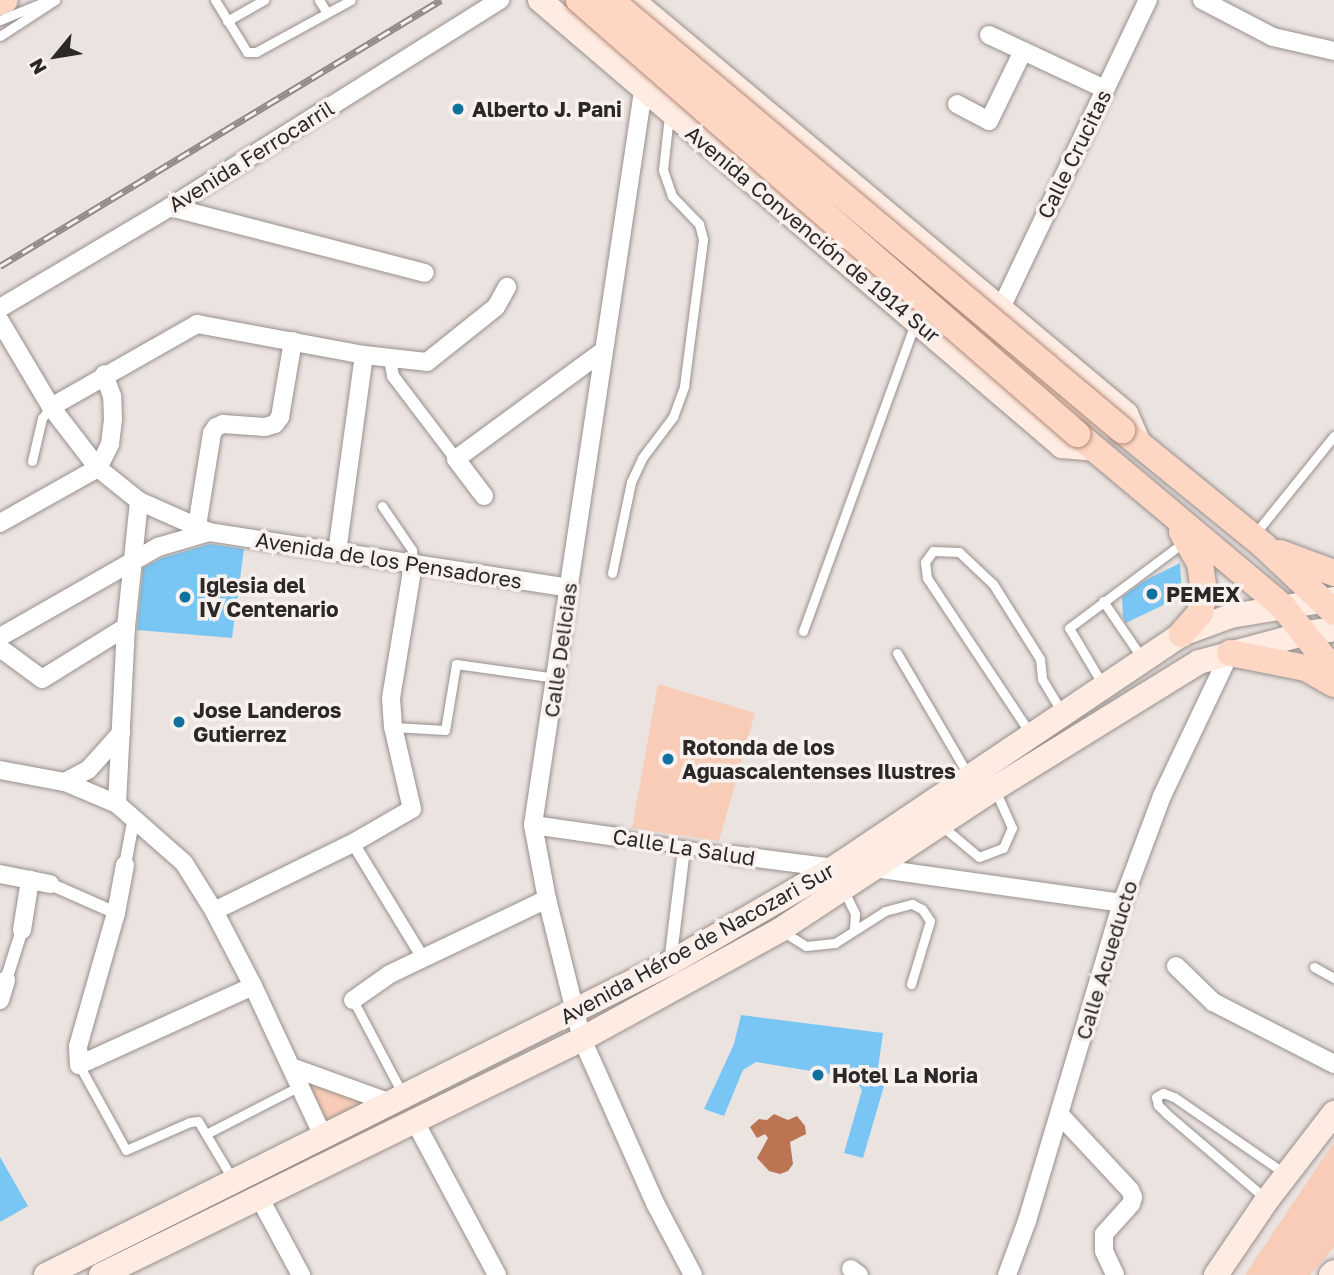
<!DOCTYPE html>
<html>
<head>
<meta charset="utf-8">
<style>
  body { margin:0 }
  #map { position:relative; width:1334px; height:1275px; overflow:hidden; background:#ebe3e0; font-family:"Golos Text",sans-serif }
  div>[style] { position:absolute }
  .green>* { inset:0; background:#f8ccb7 }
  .water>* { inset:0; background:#bb7553 }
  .building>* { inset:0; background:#79c6f4 }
  .roads { filter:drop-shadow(0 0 2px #97908d) drop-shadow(0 0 2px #97908d) }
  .service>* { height:9px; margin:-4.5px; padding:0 4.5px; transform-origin:4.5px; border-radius:4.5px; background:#fff }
  .pedestrian>* { height:12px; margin:-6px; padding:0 6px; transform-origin:6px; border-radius:6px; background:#fff }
  .minor>* { height:18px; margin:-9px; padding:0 9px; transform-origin:9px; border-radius:9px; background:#fff }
  .secondary>* { height:24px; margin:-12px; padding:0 12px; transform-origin:12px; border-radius:12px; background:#feebe2 }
  .primary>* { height:26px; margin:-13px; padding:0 13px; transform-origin:13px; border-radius:13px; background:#fdd6c4 }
  .rail>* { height:7px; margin-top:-3.5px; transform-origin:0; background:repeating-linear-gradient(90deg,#f8f1ed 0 13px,#908a88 0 26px); box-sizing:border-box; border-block:2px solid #908a88 }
  .bridges { filter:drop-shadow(0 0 2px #b28874) drop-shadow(0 0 2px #b28874) }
  .primary-bridge>* { height:26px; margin:-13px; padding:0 13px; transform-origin:13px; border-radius:13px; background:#fdd6c4 }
  .dots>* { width:19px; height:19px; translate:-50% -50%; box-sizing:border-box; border:4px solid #f8f1ed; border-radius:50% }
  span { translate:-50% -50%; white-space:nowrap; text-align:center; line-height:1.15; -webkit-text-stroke:7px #f8f1ed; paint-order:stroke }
  .poi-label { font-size:21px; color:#2b2827; font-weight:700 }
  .left { translate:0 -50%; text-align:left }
  .street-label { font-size:21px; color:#2b2827 }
  .north { position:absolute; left:21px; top:21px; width:70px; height:70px; -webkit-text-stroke:5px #f8f1ed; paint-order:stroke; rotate:240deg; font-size:19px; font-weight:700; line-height:28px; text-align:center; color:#2b2827 }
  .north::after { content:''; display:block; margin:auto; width:24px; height:32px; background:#2b2827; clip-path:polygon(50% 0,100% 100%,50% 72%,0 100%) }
</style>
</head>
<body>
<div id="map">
  <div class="green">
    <div style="clip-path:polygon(658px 684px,755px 713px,719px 841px,632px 828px)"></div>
    <div style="clip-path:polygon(299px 1075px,365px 1101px,323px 1125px)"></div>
    <div style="clip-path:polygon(1334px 1142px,1334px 1247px,1310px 1275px,1245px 1275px)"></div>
  </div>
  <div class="water">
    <div style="clip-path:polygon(774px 1114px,788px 1120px,797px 1116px,805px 1126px,806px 1134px,790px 1142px,793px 1164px,788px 1171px,780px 1174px,769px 1171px,757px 1158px,768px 1138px,765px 1134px,757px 1138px,750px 1127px,759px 1119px,767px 1120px)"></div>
  </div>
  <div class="building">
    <div style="clip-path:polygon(210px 544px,244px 549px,232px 638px,137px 630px,143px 568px,162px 558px)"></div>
    <div style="clip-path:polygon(1180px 563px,1182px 596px,1126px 623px,1123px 617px,1122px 597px,1144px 581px)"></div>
    <div style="clip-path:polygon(741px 1015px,883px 1033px,878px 1068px,886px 1079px,863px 1158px,844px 1153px,862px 1090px,854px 1078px,756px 1062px,743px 1070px,724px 1116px,704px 1109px,734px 1044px)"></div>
    <div style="clip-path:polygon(0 1157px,28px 1206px,0 1222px)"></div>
  </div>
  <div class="roads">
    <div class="service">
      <div style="left:215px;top:0;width:61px;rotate:58.4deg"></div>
      <div style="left:247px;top:52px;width:9px"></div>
      <div style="left:256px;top:52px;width:108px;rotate:-28.7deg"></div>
      <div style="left:319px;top:0;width:15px;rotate:58deg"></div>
      <div style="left:0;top:20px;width:48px;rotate:-22.2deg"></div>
      <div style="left:227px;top:21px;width:43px;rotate:-29.6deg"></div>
      <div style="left:0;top:36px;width:66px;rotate:-33.2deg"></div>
      <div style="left:32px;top:461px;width:44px;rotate:-76.9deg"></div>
      <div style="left:42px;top:418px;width:14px;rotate:-51deg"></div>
      <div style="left:382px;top:506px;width:53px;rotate:55.7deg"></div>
      <div style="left:412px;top:550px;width:15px;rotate:86deg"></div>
      <div style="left:1254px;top:535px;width:127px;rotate:-51.1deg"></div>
      <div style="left:612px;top:573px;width:93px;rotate:-78.2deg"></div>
      <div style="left:631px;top:482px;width:26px;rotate:-65deg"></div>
      <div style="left:642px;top:458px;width:51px;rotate:-52.9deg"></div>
      <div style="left:673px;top:417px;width:33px;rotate:-70deg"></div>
      <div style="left:684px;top:386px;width:148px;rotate:-82.6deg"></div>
      <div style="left:703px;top:239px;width:16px;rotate:-105deg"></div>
      <div style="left:699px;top:224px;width:39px;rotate:-134deg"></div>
      <div style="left:672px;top:196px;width:28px;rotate:-109deg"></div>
      <div style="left:663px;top:170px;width:54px;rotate:-83.7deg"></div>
      <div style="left:1103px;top:601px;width:69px;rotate:55.6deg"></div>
      <div style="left:803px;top:631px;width:328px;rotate:-70deg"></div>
      <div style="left:897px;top:653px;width:143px;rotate:59.7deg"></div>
      <div style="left:1103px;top:685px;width:66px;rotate:-120.8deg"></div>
      <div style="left:1069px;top:628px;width:144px;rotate:-36.8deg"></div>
      <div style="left:393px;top:727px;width:52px;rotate:3.3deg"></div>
      <div style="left:445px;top:730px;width:67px;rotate:-80.5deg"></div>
      <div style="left:456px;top:664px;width:101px;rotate:8deg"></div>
      <div style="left:1030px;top:733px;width:186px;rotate:-123.6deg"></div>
      <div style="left:927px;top:578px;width:16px;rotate:-97deg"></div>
      <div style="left:925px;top:562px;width:14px;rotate:-54deg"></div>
      <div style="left:933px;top:551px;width:26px;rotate:2deg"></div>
      <div style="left:959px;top:552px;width:47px;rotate:43.3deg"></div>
      <div style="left:993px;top:584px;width:89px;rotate:57.9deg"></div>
      <div style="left:1040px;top:659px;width:20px;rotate:84deg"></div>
      <div style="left:1042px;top:679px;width:39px;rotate:59deg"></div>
      <div style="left:942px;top:826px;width:48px;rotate:40deg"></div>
      <div style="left:979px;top:857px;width:26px;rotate:-21deg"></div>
      <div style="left:1003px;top:848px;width:22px;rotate:-66deg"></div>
      <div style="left:1012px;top:828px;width:39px;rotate:-114deg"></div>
      <div style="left:844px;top:891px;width:25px;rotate:64deg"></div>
      <div style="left:855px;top:914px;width:15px;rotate:94deg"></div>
      <div style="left:782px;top:931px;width:28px;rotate:32deg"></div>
      <div style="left:806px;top:946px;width:29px;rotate:-6deg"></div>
      <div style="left:835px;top:943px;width:59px;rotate:-32.6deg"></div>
      <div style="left:885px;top:911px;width:28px;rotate:-15deg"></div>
      <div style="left:912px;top:904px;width:11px;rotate:27deg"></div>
      <div style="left:922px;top:909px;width:14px;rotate:56deg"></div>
      <div style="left:930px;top:921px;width:66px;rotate:106.8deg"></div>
      <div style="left:1314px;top:967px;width:23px;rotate:29deg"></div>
      <div style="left:353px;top:1000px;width:107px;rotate:62.2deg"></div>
      <div style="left:79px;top:1065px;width:97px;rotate:61.1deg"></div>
      <div style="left:126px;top:1150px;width:70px;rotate:-23.6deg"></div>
      <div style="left:190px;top:1122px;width:8px;rotate:-7deg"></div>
      <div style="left:198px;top:1121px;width:66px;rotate:59.2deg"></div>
      <div style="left:208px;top:1133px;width:103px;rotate:-27.1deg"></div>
      <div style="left:1266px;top:1199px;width:130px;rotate:-139.4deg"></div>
      <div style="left:1167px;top:1114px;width:13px;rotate:-135deg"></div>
      <div style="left:1158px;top:1105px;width:8px;rotate:-104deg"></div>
      <div style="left:1156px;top:1097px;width:8px;rotate:-30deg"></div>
      <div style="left:1163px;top:1093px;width:12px;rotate:20deg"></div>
      <div style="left:1174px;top:1097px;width:134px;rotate:34.6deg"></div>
    </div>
    <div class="pedestrian">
      <div style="left:390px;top:359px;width:17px;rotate:80deg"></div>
      <div style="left:393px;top:376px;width:104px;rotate:52.8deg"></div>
      <div style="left:617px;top:837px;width:117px;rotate:8.8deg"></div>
      <div style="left:353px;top:843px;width:135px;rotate:58.7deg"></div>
      <div style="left:125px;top:865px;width:49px;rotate:-79.4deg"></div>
      <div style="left:50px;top:884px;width:72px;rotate:23.7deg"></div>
      <div style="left:670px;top:963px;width:115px;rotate:-83deg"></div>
      <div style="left:6px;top:980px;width:52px;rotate:-72.3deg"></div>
    </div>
    <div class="minor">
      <div style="left:1202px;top:0;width:80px;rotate:27.5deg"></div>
      <div style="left:1273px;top:37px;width:63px;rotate:12.9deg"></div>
      <div style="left:989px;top:35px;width:128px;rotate:25deg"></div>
      <div style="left:645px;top:78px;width:755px;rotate:98.53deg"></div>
      <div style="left:533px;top:825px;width:75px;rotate:79.3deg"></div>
      <div style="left:547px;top:899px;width:144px;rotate:76deg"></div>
      <div style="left:582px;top:1039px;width:182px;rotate:66deg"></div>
      <div style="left:656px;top:1205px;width:79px;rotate:62.1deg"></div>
      <div style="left:957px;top:104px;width:36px;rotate:28deg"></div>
      <div style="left:989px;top:121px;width:78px;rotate:-64.1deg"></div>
      <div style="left:170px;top:207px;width:263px;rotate:14.5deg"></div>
      <div style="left:0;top:308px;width:198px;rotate:-30.7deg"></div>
      <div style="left:170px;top:207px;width:390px;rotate:-32.1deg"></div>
      <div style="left:1001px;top:308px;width:341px;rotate:-64.5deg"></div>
      <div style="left:0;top:321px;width:100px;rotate:59.3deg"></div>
      <div style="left:51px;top:407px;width:77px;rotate:52.4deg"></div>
      <div style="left:98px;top:468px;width:53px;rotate:38.8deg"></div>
      <div style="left:139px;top:501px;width:77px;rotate:23.9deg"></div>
      <div style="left:209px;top:532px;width:364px;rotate:8.8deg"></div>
      <div style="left:51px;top:407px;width:168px;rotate:-29.6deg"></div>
      <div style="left:197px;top:324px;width:170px;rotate:10.5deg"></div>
      <div style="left:364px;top:355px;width:63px;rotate:6.3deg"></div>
      <div style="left:427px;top:362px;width:88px;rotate:-38.6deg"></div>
      <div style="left:496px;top:307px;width:23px;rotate:-61deg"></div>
      <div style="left:484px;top:496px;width:46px;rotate:-127.1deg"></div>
      <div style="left:456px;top:459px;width:182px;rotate:-36.3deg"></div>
      <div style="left:0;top:523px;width:112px;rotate:-29.3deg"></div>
      <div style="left:98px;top:468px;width:27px;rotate:-63deg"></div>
      <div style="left:110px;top:444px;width:25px;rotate:-83deg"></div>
      <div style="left:113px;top:419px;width:23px;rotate:-92deg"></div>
      <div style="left:112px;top:396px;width:23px;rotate:-110deg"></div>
      <div style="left:197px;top:526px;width:94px;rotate:-80.8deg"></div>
      <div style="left:212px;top:433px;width:7px;rotate:-56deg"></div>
      <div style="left:216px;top:427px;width:8px;rotate:-23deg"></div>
      <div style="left:223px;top:424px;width:42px;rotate:4.1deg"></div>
      <div style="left:265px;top:427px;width:10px;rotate:-17deg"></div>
      <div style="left:275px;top:424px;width:9px;rotate:-54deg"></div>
      <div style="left:280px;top:417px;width:77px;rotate:-80.3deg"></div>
      <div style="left:337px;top:552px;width:199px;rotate:-82.2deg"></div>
      <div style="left:0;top:637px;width:182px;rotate:-29.7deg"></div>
      <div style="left:158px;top:547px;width:53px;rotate:-16.4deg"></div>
      <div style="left:0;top:648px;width:52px;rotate:36.4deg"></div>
      <div style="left:42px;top:679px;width:99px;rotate:-31.8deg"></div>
      <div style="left:0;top:770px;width:66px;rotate:10.5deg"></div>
      <div style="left:65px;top:782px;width:56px;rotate:22.9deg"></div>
      <div style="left:117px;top:804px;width:89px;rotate:41.4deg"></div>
      <div style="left:184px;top:863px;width:57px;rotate:58deg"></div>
      <div style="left:214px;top:911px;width:85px;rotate:62.5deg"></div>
      <div style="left:253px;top:986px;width:168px;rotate:65deg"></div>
      <div style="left:65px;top:782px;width:26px;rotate:-28deg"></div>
      <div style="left:88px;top:770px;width:50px;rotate:-48.3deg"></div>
      <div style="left:117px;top:804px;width:177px;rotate:-87.1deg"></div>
      <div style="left:126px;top:627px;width:127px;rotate:-84.1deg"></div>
      <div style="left:533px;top:825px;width:85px;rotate:8.1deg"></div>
      <div style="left:733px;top:855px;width:102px;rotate:7.3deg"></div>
      <div style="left:125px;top:865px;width:49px;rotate:100.6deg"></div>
      <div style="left:116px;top:913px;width:138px;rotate:105.9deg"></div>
      <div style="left:78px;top:1046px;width:19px;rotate:87deg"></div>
      <div style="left:79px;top:1065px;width:191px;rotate:-24.4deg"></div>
      <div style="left:874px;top:868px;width:250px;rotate:8deg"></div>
      <div style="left:0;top:874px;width:51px;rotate:11.3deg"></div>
      <div style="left:214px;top:911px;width:155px;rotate:-26.1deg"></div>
      <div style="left:353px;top:843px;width:68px;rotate:-30deg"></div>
      <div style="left:412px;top:809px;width:84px;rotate:-103deg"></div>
      <div style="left:393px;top:727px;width:29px;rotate:-94deg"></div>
      <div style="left:391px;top:698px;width:135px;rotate:-80.6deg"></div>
      <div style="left:22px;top:930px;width:51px;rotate:-80.9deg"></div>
      <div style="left:1176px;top:966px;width:52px;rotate:44.2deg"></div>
      <div style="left:1213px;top:1002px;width:136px;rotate:27.1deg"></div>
      <div style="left:0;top:1000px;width:21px;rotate:-73deg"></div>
      <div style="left:353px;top:1000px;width:45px;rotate:-35.1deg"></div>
      <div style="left:390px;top:974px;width:174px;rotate:-25.5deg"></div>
      <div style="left:291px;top:1067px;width:106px;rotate:19.8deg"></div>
      <div style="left:1060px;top:1115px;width:103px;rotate:47deg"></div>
      <div style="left:1130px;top:1190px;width:8px;rotate:67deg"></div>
      <div style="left:1133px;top:1197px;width:7px;rotate:106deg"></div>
      <div style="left:1131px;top:1204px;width:40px;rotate:132deg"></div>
      <div style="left:1104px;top:1234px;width:17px;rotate:90deg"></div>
      <div style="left:1104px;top:1251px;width:26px;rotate:65deg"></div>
      <div style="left:414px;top:1120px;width:176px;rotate:61.8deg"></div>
      <div style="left:259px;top:1197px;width:89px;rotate:61.7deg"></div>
      <div style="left:851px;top:1269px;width:10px;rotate:37deg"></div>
      <div style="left:1007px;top:1275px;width:58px;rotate:-69.7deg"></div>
      <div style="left:1027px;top:1221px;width:332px;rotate:-73.4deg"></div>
      <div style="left:1122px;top:903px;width:114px;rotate:-69.5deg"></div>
      <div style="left:1162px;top:796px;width:158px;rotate:-64.6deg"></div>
    </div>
    <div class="secondary">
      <div style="left:540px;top:0;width:687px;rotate:40.51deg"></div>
      <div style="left:1062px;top:446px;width:32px;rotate:5deg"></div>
      <div style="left:632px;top:0;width:645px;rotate:39.96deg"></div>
      <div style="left:1126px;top:414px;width:34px;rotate:66deg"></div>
      <div style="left:46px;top:1275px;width:698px;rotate:-26.57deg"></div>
      <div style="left:670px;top:963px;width:190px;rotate:-30.1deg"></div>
      <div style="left:834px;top:868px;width:419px;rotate:-33.9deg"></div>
      <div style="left:1182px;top:634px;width:52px;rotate:-20.2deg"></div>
      <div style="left:1231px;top:616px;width:104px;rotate:-9.4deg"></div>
      <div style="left:101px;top:1275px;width:536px;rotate:-26.13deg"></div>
      <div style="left:582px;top:1039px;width:226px;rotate:-28.8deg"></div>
      <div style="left:780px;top:930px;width:256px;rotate:-33.4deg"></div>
      <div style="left:994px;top:789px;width:241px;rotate:-31.8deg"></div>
      <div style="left:1199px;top:662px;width:112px;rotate:-15deg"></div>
      <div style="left:1307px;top:633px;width:27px;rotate:-8deg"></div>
      <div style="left:1216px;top:1275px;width:91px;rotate:-55.8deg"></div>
      <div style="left:1267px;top:1200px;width:110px;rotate:-52.4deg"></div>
      <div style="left:1331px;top:1275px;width:4px;rotate:-45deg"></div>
    </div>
    <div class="primary">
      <div style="left:0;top:2px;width:5px;rotate:-22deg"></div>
      <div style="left:1122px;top:430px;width:183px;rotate:39.2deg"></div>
      <div style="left:1264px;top:546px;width:96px;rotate:43.3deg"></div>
      <div style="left:1077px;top:434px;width:269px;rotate:40deg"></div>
      <div style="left:1283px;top:607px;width:82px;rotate:51.4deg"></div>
      <div style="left:1182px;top:532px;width:36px;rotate:60deg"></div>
      <div style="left:1200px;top:563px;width:27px;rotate:82deg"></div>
      <div style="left:1204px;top:590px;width:23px;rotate:100deg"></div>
      <div style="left:1200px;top:613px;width:28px;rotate:131deg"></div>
      <div style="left:1280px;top:553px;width:58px;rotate:20.3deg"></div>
      <div style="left:1230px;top:653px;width:77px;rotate:11.2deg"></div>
      <div style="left:1306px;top:668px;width:32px;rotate:30deg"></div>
    </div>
  </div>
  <div class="rail">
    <div style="left:0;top:266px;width:515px;rotate:-31.1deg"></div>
  </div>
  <div class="bridges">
    <div class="primary-bridge">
      <div style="left:579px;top:0;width:661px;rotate:41.07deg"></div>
      <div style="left:610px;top:0;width:669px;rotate:40.03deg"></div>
    </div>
  </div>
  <div class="dots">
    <div style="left:458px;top:109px;background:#0e719e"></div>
    <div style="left:1152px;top:594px;background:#0e719e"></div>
    <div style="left:185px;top:597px;background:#0e719e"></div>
    <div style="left:179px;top:722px;background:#0e719e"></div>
    <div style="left:668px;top:759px;background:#0e719e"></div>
    <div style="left:818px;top:1075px;background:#0e719e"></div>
  </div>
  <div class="poi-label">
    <span class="left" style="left:472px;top:109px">Alberto J. Pani</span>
    <span class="left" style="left:199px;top:597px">Iglesia del<br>IV Centenario</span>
    <span class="left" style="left:1166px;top:594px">PEMEX</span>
    <span class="left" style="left:193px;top:722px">Jose Landeros<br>Gutierrez</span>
    <span class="left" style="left:682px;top:759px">Rotonda de los<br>Aguascalentenses Ilustres</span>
    <span class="left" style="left:832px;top:1075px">Hotel La Noria</span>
  </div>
  <div class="street-label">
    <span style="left:1074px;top:154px;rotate:-64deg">Calle Crucitas</span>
    <span style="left:251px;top:156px;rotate:-32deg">Avenida Ferrocarril</span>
    <span style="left:813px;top:234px;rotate:40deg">Avenida Convención de 1914 Sur</span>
    <span style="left:389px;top:560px;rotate:9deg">Avenida de los Pensadores</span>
    <span style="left:560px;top:650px;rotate:-82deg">Calle Delicias</span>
    <span style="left:684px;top:847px;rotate:9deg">Calle La Salud</span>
    <span style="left:697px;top:943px;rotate:-29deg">Avenida Héroe de Nacozari Sur</span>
    <span style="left:1106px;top:960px;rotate:-73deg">Calle Acueducto</span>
  </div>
  <div class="north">N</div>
</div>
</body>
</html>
